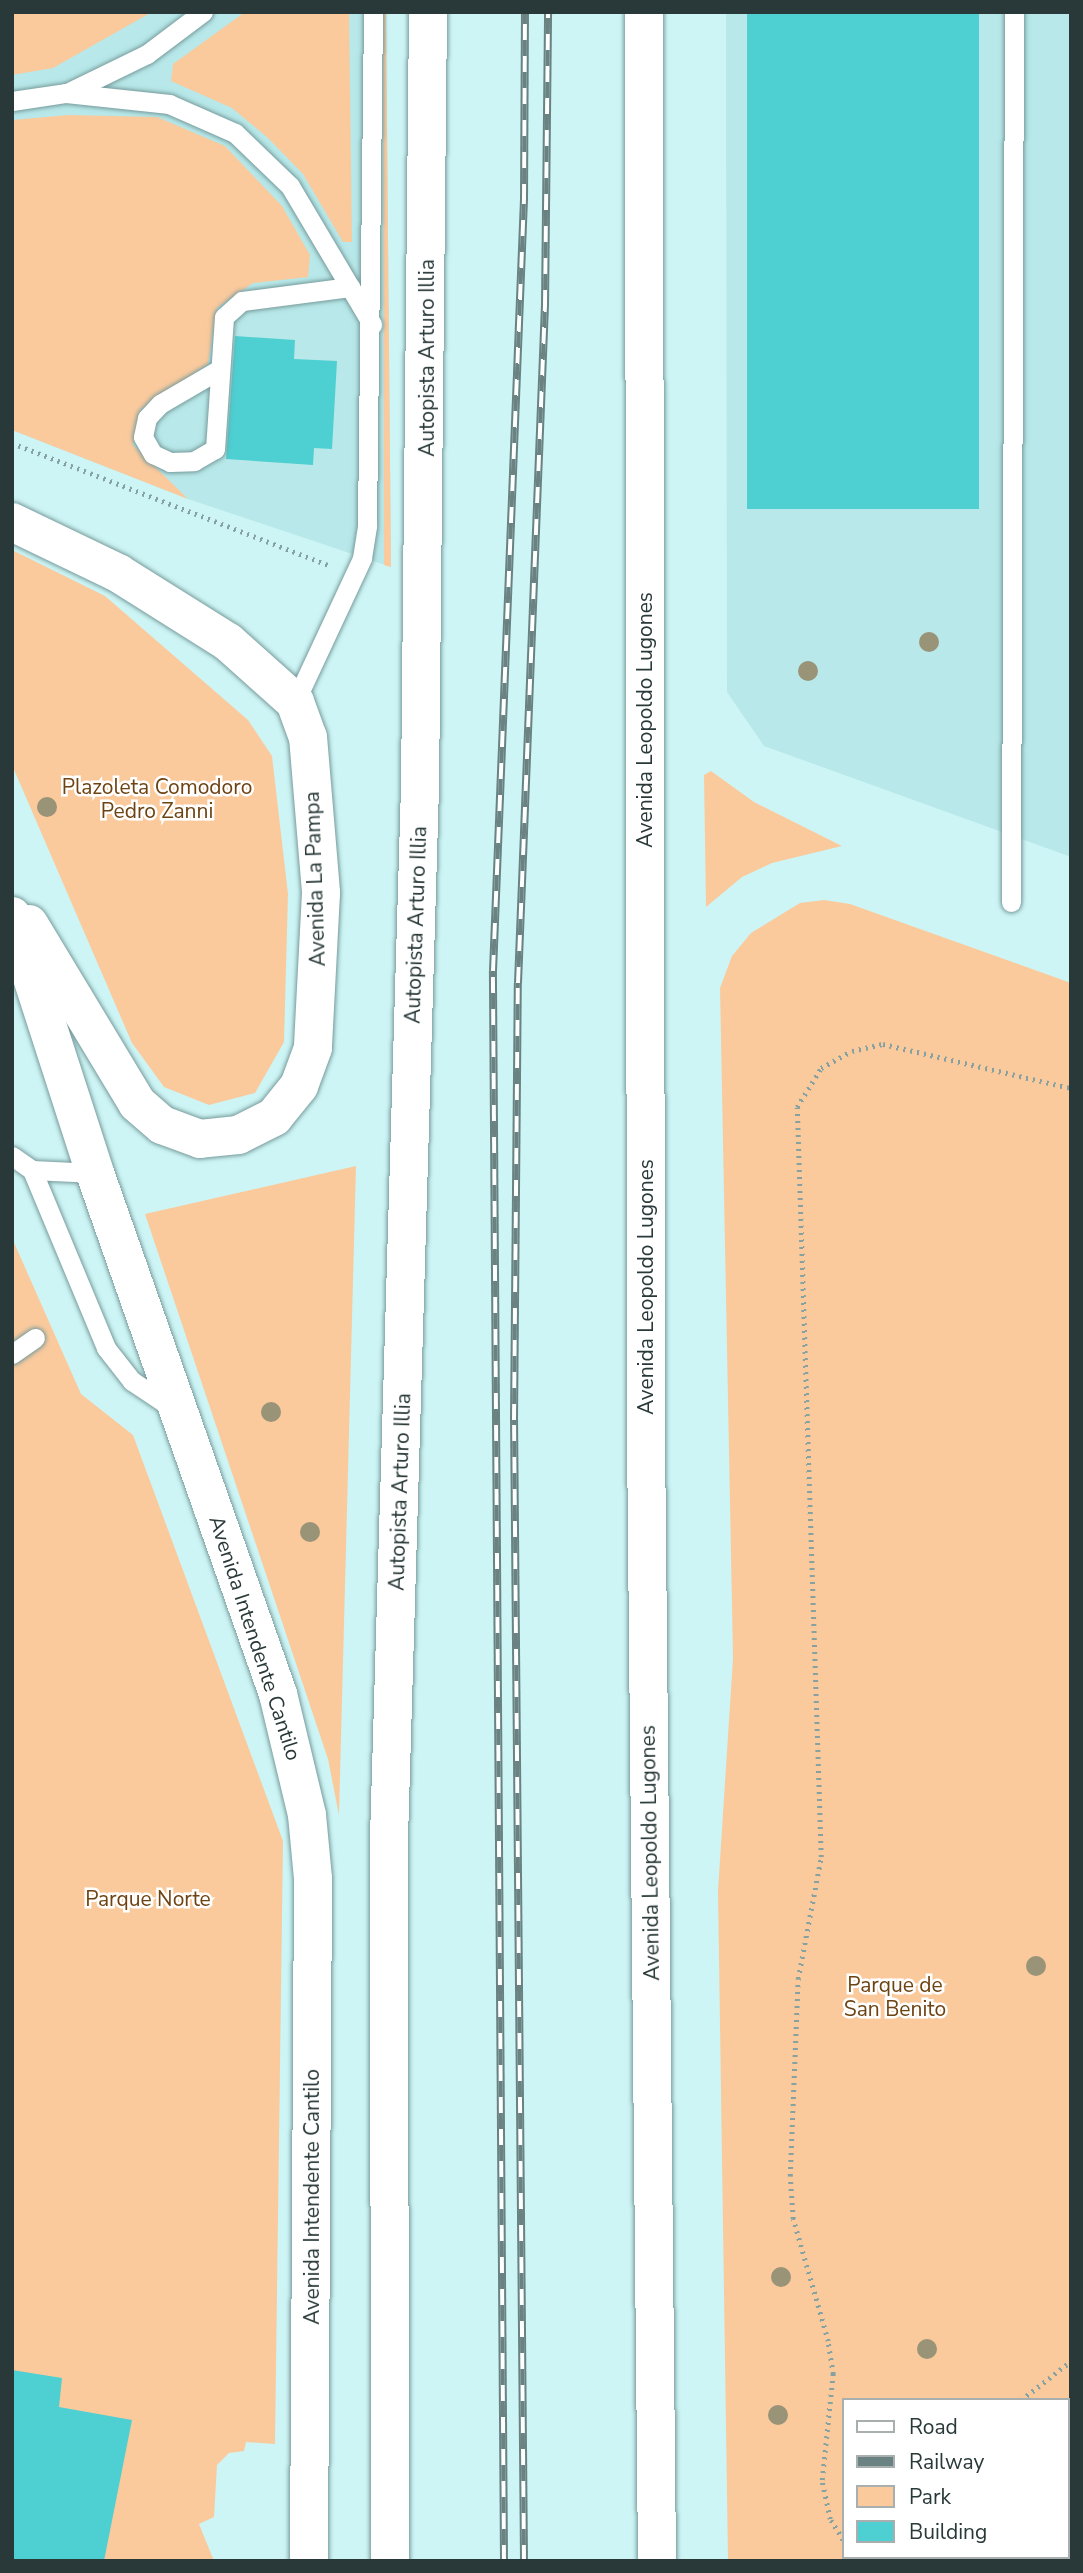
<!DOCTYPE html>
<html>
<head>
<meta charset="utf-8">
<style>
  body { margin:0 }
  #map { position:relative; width:1083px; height:2573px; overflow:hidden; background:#cef5f5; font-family:"Nunito Sans",sans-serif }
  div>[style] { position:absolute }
  .built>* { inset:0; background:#b8e8e9 }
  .green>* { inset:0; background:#faca9d }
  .building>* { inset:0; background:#4ecfd2; transform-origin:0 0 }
  .path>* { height:4.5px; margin-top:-2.25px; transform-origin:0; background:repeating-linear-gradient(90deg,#85a1a1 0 2px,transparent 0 7px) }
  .roads { filter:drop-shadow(0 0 2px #779b9c) drop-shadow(0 0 2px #779b9c) }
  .lane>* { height:19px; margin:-9.5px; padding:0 9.5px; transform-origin:9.5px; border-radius:9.5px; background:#fff }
  .secondary>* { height:38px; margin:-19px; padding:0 19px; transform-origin:19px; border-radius:19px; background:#fff }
  .highway>* { height:38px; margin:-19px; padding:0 19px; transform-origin:19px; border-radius:19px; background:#fff }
  .rail>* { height:8px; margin-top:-4px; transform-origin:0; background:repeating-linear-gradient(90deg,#fff 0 16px,#6a8282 0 32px); box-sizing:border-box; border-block:2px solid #6a8282 }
  .trees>* { width:20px; height:20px; margin:-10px; border-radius:50%; background:#999378 }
  span { translate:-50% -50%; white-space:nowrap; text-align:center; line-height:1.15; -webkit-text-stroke:5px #fff; paint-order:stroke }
  .street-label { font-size:21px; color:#293838 }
  .park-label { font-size:21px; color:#6e4312 }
  .frame { position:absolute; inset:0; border:14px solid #293838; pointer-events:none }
  .legend { position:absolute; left:842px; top:2398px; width:228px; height:161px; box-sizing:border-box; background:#fff; border:2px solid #a9afaf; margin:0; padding:9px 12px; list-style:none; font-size:21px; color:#293838 }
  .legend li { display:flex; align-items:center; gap:14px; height:35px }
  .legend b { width:35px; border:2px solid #a9afaf }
</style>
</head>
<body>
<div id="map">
  <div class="built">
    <div style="clip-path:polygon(12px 12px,386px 12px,391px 567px,188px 499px,12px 430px)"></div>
    <div style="clip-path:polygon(726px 12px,1071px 12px,1071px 857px,764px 746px,727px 692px)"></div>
  </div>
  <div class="green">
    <div style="clip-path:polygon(12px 12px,152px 12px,53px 68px,12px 75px)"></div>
    <div style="clip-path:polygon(245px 12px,349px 12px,352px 242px,343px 242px,303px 174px,268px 138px,232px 108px,171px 81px,173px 64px)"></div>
    <div style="clip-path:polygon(383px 12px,386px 12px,391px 567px,384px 565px)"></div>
    <div style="clip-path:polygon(69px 115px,157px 117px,225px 146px,282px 206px,310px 255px,308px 277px,253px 283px,217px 308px,208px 364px,140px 410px,133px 445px,188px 499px,12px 430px,12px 120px)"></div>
    <div style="clip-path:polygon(12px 550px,105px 596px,248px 720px,272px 756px,288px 894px,284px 1042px,255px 1093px,209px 1105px,164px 1087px,132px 1043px,12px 765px)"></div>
    <div style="clip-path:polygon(711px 771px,754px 802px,842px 846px,772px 863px,742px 877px,706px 907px,704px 775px)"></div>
    <div style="clip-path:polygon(evenodd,824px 900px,850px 904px,1071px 983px,1071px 2561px,728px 2561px,718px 1891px,733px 1658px,720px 988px,732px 956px,751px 933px,800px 903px,824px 900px,843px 2400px,1067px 2400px,1067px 2557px,843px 2557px,843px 2400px)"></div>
    <div style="clip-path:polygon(356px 1166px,339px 1815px,328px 1759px,145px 1214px)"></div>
    <div style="clip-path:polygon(12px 1238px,81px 1394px,133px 1435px,283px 1841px,275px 2444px,246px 2442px,244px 2451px,229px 2453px,217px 2465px,214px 2517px,199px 2524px,214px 2561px,12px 2561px)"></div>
  </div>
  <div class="building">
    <div style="left:747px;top:12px;width:232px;height:497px"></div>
    <div style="clip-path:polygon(235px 336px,295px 340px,294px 359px,337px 361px,332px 449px,314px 448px,313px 465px,226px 459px)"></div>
    <div style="clip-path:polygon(12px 2370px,62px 2378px,59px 2407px,132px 2420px,104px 2561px,12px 2561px)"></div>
  </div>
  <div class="path">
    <div style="left:12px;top:443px;width:339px;rotate:21.1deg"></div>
    <div style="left:1021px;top:2400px;width:63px;rotate:-38deg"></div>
    <div style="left:843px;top:2540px;width:25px;rotate:-122deg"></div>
    <div style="left:830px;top:2519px;width:40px;rotate:-102deg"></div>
    <div style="left:822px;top:2480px;width:107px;rotate:-84.1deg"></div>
    <div style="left:833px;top:2374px;width:33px;rotate:-99deg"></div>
    <div style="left:828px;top:2341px;width:127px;rotate:-106deg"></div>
    <div style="left:793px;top:2219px;width:43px;rotate:-94deg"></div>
    <div style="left:790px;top:2176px;width:197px;rotate:-87.7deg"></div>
    <div style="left:798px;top:1979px;width:124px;rotate:-79.3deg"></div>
    <div style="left:821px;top:1857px;width:750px;rotate:-91.83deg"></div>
    <div style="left:797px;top:1107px;width:46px;rotate:-58.4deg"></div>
    <div style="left:821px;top:1068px;width:35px;rotate:-29deg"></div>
    <div style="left:852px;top:1051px;width:32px;rotate:-13deg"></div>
    <div style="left:883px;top:1044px;width:193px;rotate:13.2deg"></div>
    <div style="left:864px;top:2557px;width:29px"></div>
  </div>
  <div class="roads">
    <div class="lane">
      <div style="left:67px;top:93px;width:89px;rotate:-26deg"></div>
      <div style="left:147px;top:54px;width:70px;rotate:-36.9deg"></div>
      <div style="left:12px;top:101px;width:55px;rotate:-8.4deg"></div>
      <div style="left:66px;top:93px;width:104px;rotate:6.1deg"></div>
      <div style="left:169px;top:104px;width:72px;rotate:23.7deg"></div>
      <div style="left:235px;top:133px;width:76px;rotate:43.9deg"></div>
      <div style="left:290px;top:186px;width:161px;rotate:59.3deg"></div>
      <div style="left:220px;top:369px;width:69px;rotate:149.7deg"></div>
      <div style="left:160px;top:404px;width:19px;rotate:133deg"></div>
      <div style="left:147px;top:418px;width:19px;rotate:102deg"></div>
      <div style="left:143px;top:437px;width:20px;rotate:60deg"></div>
      <div style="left:153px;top:454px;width:19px;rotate:25deg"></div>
      <div style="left:170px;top:462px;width:24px;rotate:-2deg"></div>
      <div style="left:194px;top:461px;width:24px;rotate:-30deg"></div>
      <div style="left:215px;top:449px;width:132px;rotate:-86.1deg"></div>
      <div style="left:224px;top:317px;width:24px;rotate:-42deg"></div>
      <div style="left:242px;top:301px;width:109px;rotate:-7.4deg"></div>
      <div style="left:295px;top:702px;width:159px;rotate:-65deg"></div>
      <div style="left:362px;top:558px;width:33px;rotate:-81deg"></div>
      <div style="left:367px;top:525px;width:513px;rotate:-89.33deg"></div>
      <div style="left:1011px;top:902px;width:890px;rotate:-89.81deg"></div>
      <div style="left:12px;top:1156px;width:24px;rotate:35deg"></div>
      <div style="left:32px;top:1170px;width:193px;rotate:67.4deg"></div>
      <div style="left:106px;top:1348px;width:42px;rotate:51.8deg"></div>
      <div style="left:132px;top:1381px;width:50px;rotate:33.7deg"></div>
      <div style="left:32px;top:1170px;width:63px;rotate:2.7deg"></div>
      <div style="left:12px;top:1354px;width:28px;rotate:-35deg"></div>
    </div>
    <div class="secondary">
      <div style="left:12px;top:522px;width:118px;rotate:25.7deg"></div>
      <div style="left:118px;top:573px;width:130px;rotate:32.1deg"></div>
      <div style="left:228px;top:642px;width:90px;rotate:41.8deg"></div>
      <div style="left:295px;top:702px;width:37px;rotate:70deg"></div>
      <div style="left:308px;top:737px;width:157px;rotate:85.2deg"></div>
      <div style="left:321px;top:893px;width:155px;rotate:93deg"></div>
      <div style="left:313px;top:1048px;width:40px;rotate:110.2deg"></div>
      <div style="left:299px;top:1086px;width:40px;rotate:129deg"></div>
      <div style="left:274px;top:1117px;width:40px;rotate:153.4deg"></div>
      <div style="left:238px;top:1135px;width:38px;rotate:174deg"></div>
      <div style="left:200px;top:1139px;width:40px;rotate:-159.8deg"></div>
      <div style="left:162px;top:1125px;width:33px;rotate:-139deg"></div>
      <div style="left:137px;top:1103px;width:209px;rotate:-121.1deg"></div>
      <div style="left:12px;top:916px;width:270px;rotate:72.1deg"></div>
      <div style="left:95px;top:1173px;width:552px;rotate:70.65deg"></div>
      <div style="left:278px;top:1694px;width:124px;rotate:76.5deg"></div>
      <div style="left:307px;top:1815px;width:64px;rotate:84.6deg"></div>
      <div style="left:313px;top:1879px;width:682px;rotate:90.34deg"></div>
    </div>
    <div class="highway">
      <div style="left:644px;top:12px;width:1424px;rotate:89.92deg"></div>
      <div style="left:646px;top:1436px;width:1125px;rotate:89.44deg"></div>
      <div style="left:390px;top:2561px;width:723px;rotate:-90.08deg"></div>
      <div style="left:389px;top:1838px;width:1049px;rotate:-88.31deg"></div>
      <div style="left:420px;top:789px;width:777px;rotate:-89.41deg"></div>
    </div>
  </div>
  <div class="rail">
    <div style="left:504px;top:2561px;width:1590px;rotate:-90.4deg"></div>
    <div style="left:493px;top:971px;width:772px;rotate:-87.7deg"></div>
    <div style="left:524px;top:200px;width:188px;rotate:-89.7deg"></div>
    <div style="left:524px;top:2561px;width:1141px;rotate:-90.5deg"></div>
    <div style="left:514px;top:1420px;width:437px;rotate:-89.5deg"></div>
    <div style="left:518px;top:983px;width:678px;rotate:-87.72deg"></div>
    <div style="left:545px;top:306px;width:294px;rotate:-89.4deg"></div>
  </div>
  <div class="trees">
    <div style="left:929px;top:642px"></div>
    <div style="left:808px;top:671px"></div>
    <div style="left:47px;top:807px"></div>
    <div style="left:271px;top:1412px"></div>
    <div style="left:310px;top:1532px"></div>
    <div style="left:1036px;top:1966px"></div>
    <div style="left:781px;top:2277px"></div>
    <div style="left:927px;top:2349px"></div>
    <div style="left:778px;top:2415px"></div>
  </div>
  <div class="street-label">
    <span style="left:427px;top:358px;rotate:-90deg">Autopista Arturo Illia</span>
    <span style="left:645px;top:720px;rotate:-90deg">Avenida Leopoldo Lugones</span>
    <span style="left:315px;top:879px;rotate:-92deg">Avenida La Pampa</span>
    <span style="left:416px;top:925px;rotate:-88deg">Autopista Arturo Illia</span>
    <span style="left:646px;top:1287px;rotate:-90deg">Avenida Leopoldo Lugones</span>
    <span style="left:400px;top:1492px;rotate:-88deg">Autopista Arturo Illia</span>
    <span style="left:255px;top:1638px;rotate:72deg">Avenida Intendente Cantilo</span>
    <span style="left:650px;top:1853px;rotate:-91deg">Avenida Leopoldo Lugones</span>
    <span style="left:312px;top:2197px;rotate:-90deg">Avenida Intendente Cantilo</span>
  </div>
  <div class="park-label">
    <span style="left:157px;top:799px">Plazoleta Comodoro<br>Pedro Zanni</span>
    <span style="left:148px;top:1899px">Parque Norte</span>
    <span style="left:895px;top:1997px">Parque de<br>San Benito</span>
  </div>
  <div class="frame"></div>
  <ul class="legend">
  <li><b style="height:9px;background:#fff"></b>Road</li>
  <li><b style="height:9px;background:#6a8282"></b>Railway</li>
  <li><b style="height:19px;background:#faca9d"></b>Park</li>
  <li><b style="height:19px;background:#4ecfd2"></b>Building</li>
  </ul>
</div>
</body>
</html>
